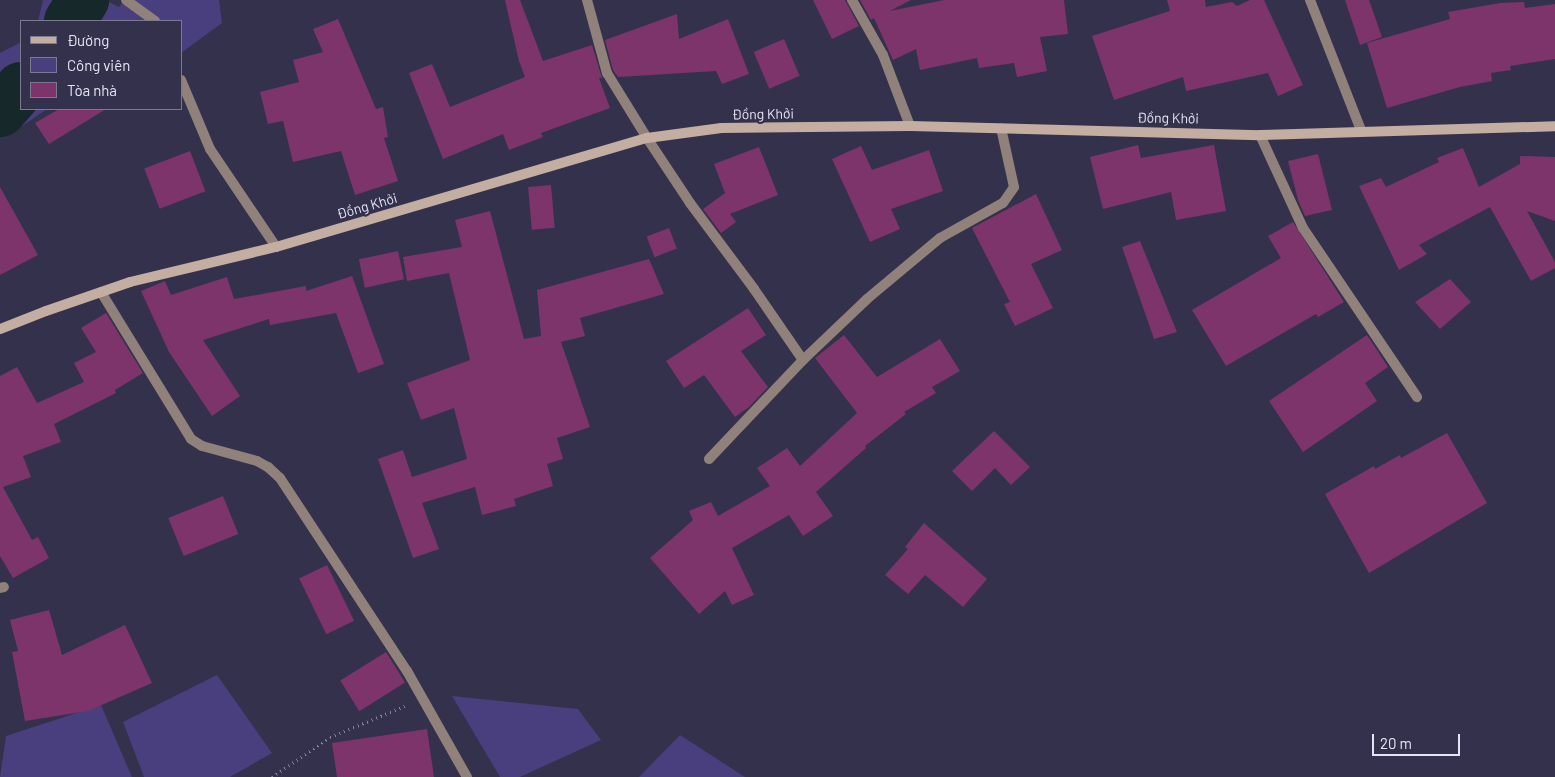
<!DOCTYPE html>
<html>
<head>
<meta charset="utf-8">
<style>
  body { margin:0 }
  #map { position:relative; width:1555px; height:777px; overflow:hidden; background:#34314c; font-family:Barlow,sans-serif }
  div>[style] { position:absolute }
  .green>* { inset:0; background:#493e7e }
  .river>* { height:52px; margin:-26px; padding:0 26px; transform-origin:26px; border-radius:26px; background:#162829 }
  .building>* { inset:0; background:#7c346a; transform-origin:0 0 }
  .path>* { height:3px; margin-top:-1.5px; transform-origin:0; background:repeating-linear-gradient(90deg,#848298 0 1px,transparent 0 5px) }
  .lane>* { height:10px; margin:-5px; padding:0 5px; transform-origin:5px; border-radius:5px; background:#90827a }
  .street>* { height:10px; margin:-5px; padding:0 5px; transform-origin:5px; border-radius:5px; background:#90827a }
  .secondary>* { height:10px; margin:-5px; padding:0 5px; transform-origin:5px; border-radius:5px; background:#c4ada1 }
  span { translate:-50% -50%; white-space:nowrap; text-align:center; line-height:1.15; -webkit-text-stroke:4.5px #34314c; paint-order:stroke }
  .street-label { font-size:14px; color:#e5e4f5 }
  .legend { position:absolute; left:20px; top:20px; width:162px; height:90px; box-sizing:border-box; background:#34314c; border:1px solid #7b7990; margin:0; padding:6px 9px; list-style:none; font-size:15px; color:#e5e4f5 }
  .legend li { display:flex; align-items:center; gap:10px; height:25px }
  .legend b { width:25px; border:1px solid #7b7990 }
  .scale { position:absolute; left:1372px; top:734px; width:88px; height:22px; box-sizing:border-box; border:2px solid #e5e4f5; border-top:0; padding-left:6px; font-size:15px; line-height:18px; white-space:nowrap; color:#e5e4f5; -webkit-text-stroke:4px #34314c; paint-order:stroke }
</style>
</head>
<body>
<div id="map">
  <div class="green">
    <div style="clip-path:polygon(43px 0,105px 0,119px 7px,124px 0,219px 0,222px 23px,181px 53px,181px 21px,38px 21px)"></div>
    <div style="clip-path:polygon(21px 42px,21px 109px,47px 109px,22px 126px,0 134px,0 53px)"></div>
    <div style="clip-path:polygon(217px 675px,272px 753px,230px 777px,144px 777px,123px 722px)"></div>
    <div style="clip-path:polygon(452px 696px,578px 709px,601px 740px,520px 777px,500px 777px)"></div>
    <div style="clip-path:polygon(101px 705px,132px 777px,0 777px,6px 736px)"></div>
    <div style="clip-path:polygon(680px 735px,745px 777px,639px 777px)"></div>
  </div>
  <div class="river">
    <div style="left:70px;top:21px;width:25px;rotate:-58deg"></div>
    <div style="left:0;top:111px;width:31px;rotate:-48deg"></div>
  </div>
  <div class="building">
    <div style="clip-path:polygon(505px 0,520px 0,543px 61px,592px 45px,602px 78px,599px 78px,610px 108px,541px 133px,543px 137px,509px 150px,503px 134px,443px 159px,409px 73px,432px 64px,450px 107px,525px 77px,519px 61px)"></div>
    <div style="clip-path:polygon(813px 0,845px 0,859px 26px,832px 39px)"></div>
    <div style="clip-path:polygon(860px 0,911px 0,890px 11px,944px 0,1064px 0,1068px 34px,1040px 37px,1047px 71px,1017px 77px,1014px 63px,979px 68px,977px 58px,920px 70px,916px 49px,893px 60px,874px 18px,871px 20px)"></div>
    <div style="clip-path:polygon(1167px 0,1205px 0,1206px 7px,1232px 2px,1237px 6px,1250px 0,1264px 0,1303px 85px,1278px 96px,1268px 73px,1186px 91px,1183px 77px,1114px 100px,1092px 36px,1170px 11px)"></div>
    <div style="clip-path:polygon(1345px 0,1369px 0,1382px 37px,1360px 45px)"></div>
    <div style="clip-path:polygon(1524px 2px,1525px 8px,1555px 4px,1555px 59px,1510px 66px,1511px 70px,1491px 73px,1492px 81px,1460px 87px,1387px 108px,1367px 43px,1450px 19px,1448px 12px,1500px 3px)"></div>
    <div style="clip-path:polygon(677px 14px,679px 39px,728px 19px,749px 74px,722px 84px,716px 71px,618px 77px,613px 70px,605px 40px)"></div>
    <div style="clip-path:polygon(338px 19px,376px 109px,383px 107px,388px 137px,384px 138px,398px 181px,355px 195px,341px 151px,293px 162px,283px 121px,268px 124px,260px 92px,299px 82px,293px 60px,323px 52px,313px 29px)"></div>
    <div style="left:784px;top:39px;width:40px;height:33px;rotate:67deg"></div>
    <div style="clip-path:polygon(59px 109px,106px 109px,49px 144px,35px 123px)"></div>
    <div style="clip-path:polygon(1138px 145px,1141px 158px,1214px 145px,1226px 211px,1176px 220px,1171px 192px,1103px 209px,1090px 157px)"></div>
    <div style="clip-path:polygon(861px 146px,872px 170px,929px 150px,943px 191px,891px 209px,900px 229px,870px 242px,832px 159px)"></div>
    <div style="clip-path:polygon(759px 147px,778px 195px,730px 214px,736px 222px,721px 233px,703px 209px,725px 193px,714px 164px)"></div>
    <div style="clip-path:polygon(1463px 148px,1479px 187px,1520px 164px,1520px 156px,1555px 157px,1555px 221px,1527px 211px,1555px 262px,1555px 268px,1531px 281px,1490px 207px,1419px 245px,1427px 254px,1399px 270px,1359px 186px,1381px 178px,1386px 187px,1439px 162px,1437px 158px)"></div>
    <div style="left:190px;top:151px;width:43px;height:49px;rotate:69deg"></div>
    <div style="clip-path:polygon(1318px 154px,1332px 210px,1305px 216px,1298px 200px,1288px 161px)"></div>
    <div style="left:551px;top:185px;width:43px;height:23px;rotate:85deg"></div>
    <div style="clip-path:polygon(0 187px,38px 255px,0 275px)"></div>
    <div style="clip-path:polygon(1036px 194px,1062px 250px,1031px 264px,1053px 308px,1015px 326px,1004px 304px,1010px 302px,972px 228px)"></div>
    <div style="clip-path:polygon(490px 211px,524px 339px,541px 336px,537px 290px,649px 259px,664px 294px,580px 318px,585px 336px,561px 342px,590px 427px,557px 438px,563px 459px,547px 464px,553px 486px,514px 499px,516px 506px,482px 515px,475px 487px,422px 503px,439px 549px,413px 558px,378px 459px,403px 450px,412px 477px,467px 459px,454px 408px,421px 420px,407px 383px,470px 360px,449px 273px,407px 281px,403px 257px,462px 247px,455px 220px)"></div>
    <div style="clip-path:polygon(1293px 222px,1344px 302px,1318px 317px,1316px 314px,1226px 366px,1192px 310px,1281px 258px,1268px 236px)"></div>
    <div style="left:669px;top:228px;width:22px;height:24px;rotate:69deg"></div>
    <div style="clip-path:polygon(1140px 241px,1177px 332px,1154px 339px,1122px 247px)"></div>
    <div style="left:398px;top:251px;width:29px;height:40px;rotate:78deg"></div>
    <div style="clip-path:polygon(352px 276px,384px 364px,358px 373px,336px 313px,270px 325px,269px 319px,203px 340px,240px 396px,212px 416px,169px 352px,141px 291px,165px 281px,171px 295px,227px 277px,234px 299px,306px 286px,306px 291px)"></div>
    <div style="clip-path:polygon(1450px 279px,1471px 302px,1440px 329px,1415px 302px)"></div>
    <div style="clip-path:polygon(748px 308px,766px 335px,741px 351px,768px 387px,749px 407px,735px 417px,704px 375px,684px 388px,666px 361px)"></div>
    <div style="clip-path:polygon(106px 313px,143px 373px,115px 390px,116px 393px,54px 424px,61px 442px,23px 456px,31px 477px,3px 487px,32px 540px,38px 537px,49px 558px,13px 578px,0 556px,0 376px,17px 367px,37px 403px,84px 382px,74px 363px,96px 352px,81px 328px)"></div>
    <div style="clip-path:polygon(844px 335px,877px 377px,940px 339px,960px 371px,932px 387px,936px 393px,904px 412px,906px 414px,865px 446px,866px 448px,816px 492px,833px 516px,803px 536px,789px 515px,732px 548px,754px 595px,732px 605px,725px 591px,699px 614px,650px 558px,693px 520px,689px 511px,711px 502px,718px 516px,770px 486px,757px 468px,787px 448px,800px 466px,857px 413px,815px 358px)"></div>
    <div style="clip-path:polygon(1367px 335px,1388px 367px,1365px 383px,1377px 401px,1303px 452px,1269px 401px)"></div>
    <div style="clip-path:polygon(994px 431px,1030px 467px,1011px 485px,995px 468px,972px 491px,952px 471px)"></div>
    <div style="clip-path:polygon(1447px 433px,1487px 503px,1369px 573px,1325px 494px,1374px 466px,1375px 469px,1400px 455px,1401px 458px)"></div>
    <div style="left:223px;top:496px;width:41px;height:59px;rotate:68deg"></div>
    <div style="clip-path:polygon(924px 523px,987px 579px,963px 607px,925px 575px,908px 594px,885px 575px,908px 549px,905px 547px)"></div>
    <div style="left:327px;top:565px;width:62px;height:31px;rotate:64deg"></div>
    <div style="clip-path:polygon(49px 610px,62px 655px,125px 625px,152px 683px,88px 711px,25px 721px,12px 652px,18px 651px,10px 620px)"></div>
    <div style="left:386px;top:652px;width:36px;height:54px;rotate:58deg"></div>
    <div style="clip-path:polygon(427px 729px,434px 777px,337px 777px,332px 743px)"></div>
  </div>
  <div class="path">
    <div style="left:272px;top:777px;width:70px;rotate:-34.6deg"></div>
    <div style="left:330px;top:737px;width:81px;rotate:-22.5deg"></div>
  </div>
  <div class="lane">
    <div style="left:587px;top:0;width:76px;rotate:74.7deg"></div>
    <div style="left:607px;top:73px;width:76px;rotate:58.4deg"></div>
  </div>
  <div class="street">
    <div style="left:126px;top:0;width:36px;rotate:36deg"></div>
    <div style="left:852px;top:0;width:63px;rotate:60.6deg"></div>
    <div style="left:883px;top:55px;width:76px;rotate:69.2deg"></div>
    <div style="left:1310px;top:0;width:140px;rotate:68.6deg"></div>
    <div style="left:181px;top:80px;width:75px;rotate:67.2deg"></div>
    <div style="left:210px;top:149px;width:118px;rotate:56deg"></div>
    <div style="left:1260px;top:135px;width:102px;rotate:65.2deg"></div>
    <div style="left:1303px;top:228px;width:204px;rotate:56deg"></div>
    <div style="left:647px;top:138px;width:78px;rotate:56.5deg"></div>
    <div style="left:690px;top:203px;width:107px;rotate:53.3deg"></div>
    <div style="left:754px;top:289px;width:86px;rotate:55.4deg"></div>
    <div style="left:101px;top:292px;width:172px;rotate:58.5deg"></div>
    <div style="left:191px;top:439px;width:13px;rotate:32deg"></div>
    <div style="left:202px;top:446px;width:57px;rotate:15.3deg"></div>
    <div style="left:257px;top:461px;width:13px;rotate:29deg"></div>
    <div style="left:268px;top:467px;width:16px;rotate:43deg"></div>
    <div style="left:280px;top:478px;width:231px;rotate:56.7deg"></div>
    <div style="left:407px;top:671px;width:122px;rotate:60.5deg"></div>
    <div style="left:709px;top:459px;width:137px;rotate:-46.5deg"></div>
    <div style="left:803px;top:360px;width:88px;rotate:-43.6deg"></div>
    <div style="left:867px;top:299px;width:95px;rotate:-39.9deg"></div>
    <div style="left:940px;top:238px;width:72px;rotate:-29.1deg"></div>
    <div style="left:1003px;top:203px;width:19px;rotate:-55deg"></div>
    <div style="left:1014px;top:187px;width:60px;rotate:-102.4deg"></div>
    <div style="left:0;top:588px;width:4px;rotate:-14deg"></div>
  </div>
  <div class="secondary">
    <div style="left:0;top:329px;width:49px;rotate:-21.4deg"></div>
    <div style="left:46px;top:311px;width:89px;rotate:-19deg"></div>
    <div style="left:130px;top:282px;width:150px;rotate:-13.5deg"></div>
    <div style="left:276px;top:247px;width:387px;rotate:-16.4deg"></div>
    <div style="left:647px;top:138px;width:75px;rotate:-7.7deg"></div>
    <div style="left:721px;top:128px;width:189px;rotate:-0.6deg"></div>
    <div style="left:910px;top:126px;width:350px;rotate:1.5deg"></div>
    <div style="left:1260px;top:135px;width:295px;rotate:-1.7deg"></div>
  </div>
  <div class="street-label">
    <span style="left:763px;top:114px;rotate:-1deg">Đồng Khởi</span>
    <span style="left:1168px;top:118px;rotate:1deg">Đồng Khởi</span>
    <span style="left:367px;top:206px;rotate:-16deg">Đồng Khởi</span>
  </div>
  <ul class="legend">
  <li><b style="height:6px;background:#c4ada1"></b>Đường</li>
  <li><b style="height:14px;background:#493e7e"></b>Công viên</li>
  <li><b style="height:14px;background:#7c346a"></b>Tòa nhà</li>
  </ul>
  <div class="scale">20 m</div>
</div>
</body>
</html>
